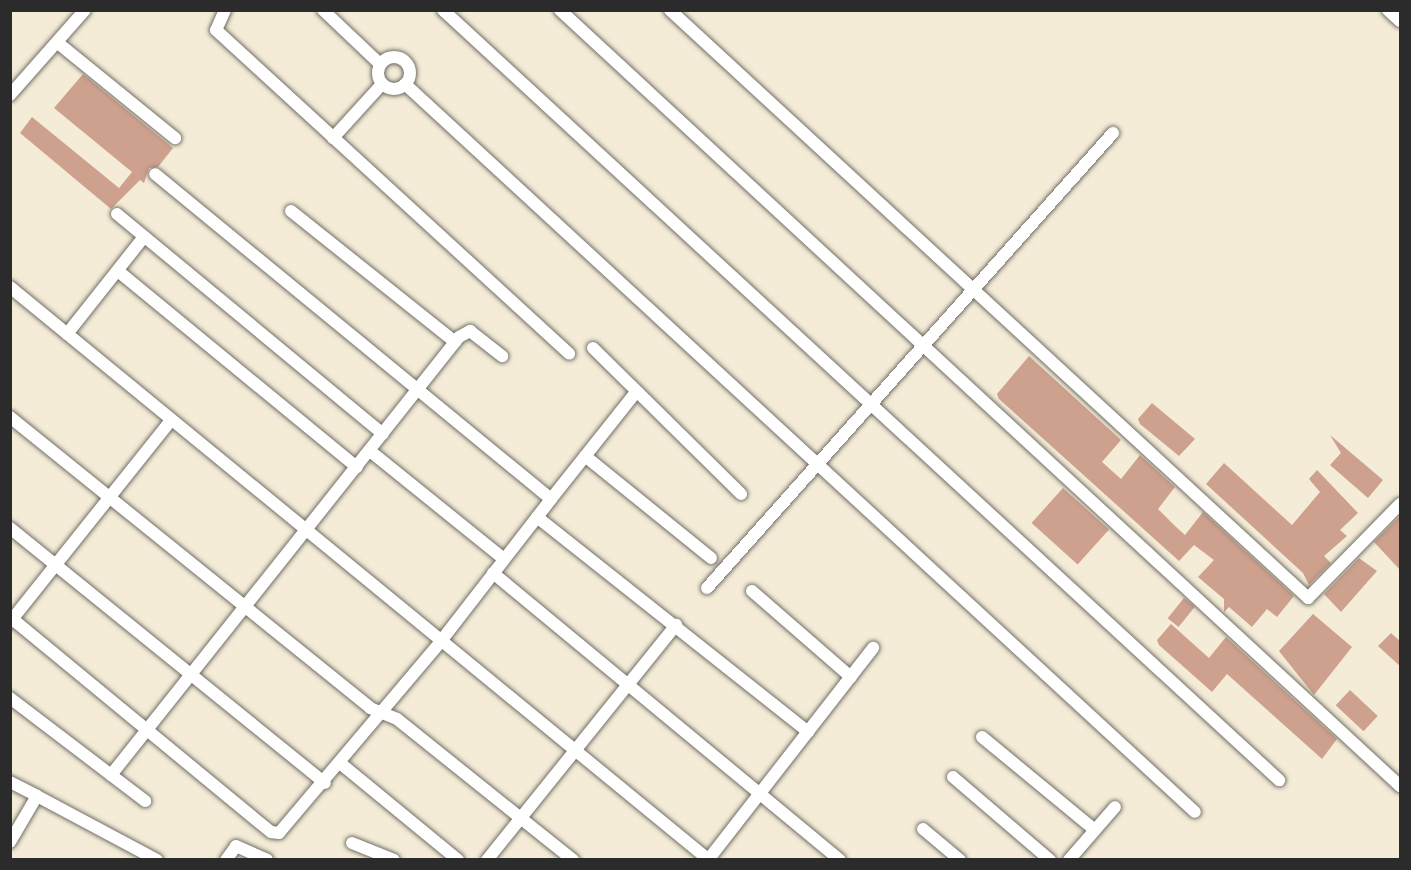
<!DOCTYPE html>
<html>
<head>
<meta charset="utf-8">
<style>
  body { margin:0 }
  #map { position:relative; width:1411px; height:870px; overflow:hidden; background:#f4ecd7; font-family:"Indie Flower",sans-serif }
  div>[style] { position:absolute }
  .building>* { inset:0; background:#cea08e; transform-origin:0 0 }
  .roads { filter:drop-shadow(0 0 2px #716f67) drop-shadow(0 0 2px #716f67) }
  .minor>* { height:12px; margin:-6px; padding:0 6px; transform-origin:6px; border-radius:6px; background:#fff }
  .minor>.ring { margin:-6px; padding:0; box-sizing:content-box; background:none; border:12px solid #fff; border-radius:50% }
  span { translate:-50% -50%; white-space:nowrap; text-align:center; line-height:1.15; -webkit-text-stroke:4.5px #fff; paint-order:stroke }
  .frame { position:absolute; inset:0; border:12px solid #2b2b2b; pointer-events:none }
</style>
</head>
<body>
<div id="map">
  <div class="building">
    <div style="clip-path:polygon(83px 74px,173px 148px,158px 167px,149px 168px,144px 183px,140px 180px,111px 209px,20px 133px,32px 117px,119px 188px,132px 172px,54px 108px)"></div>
    <div style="clip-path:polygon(1029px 356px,1121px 440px,1102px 462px,1121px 479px,1140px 455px,1175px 487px,1158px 509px,1175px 526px,1185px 535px,1203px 512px,1294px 596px,1277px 617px,1267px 609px,1252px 627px,1229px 607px,1224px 612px,1224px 599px,1198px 577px,1214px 560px,1194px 545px,1179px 561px,999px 399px,997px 394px)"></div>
    <div style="clip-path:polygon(1152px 403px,1195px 439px,1179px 456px,1140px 424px,1138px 419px)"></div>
    <div style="clip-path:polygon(1330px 435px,1383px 480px,1368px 498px,1330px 465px,1341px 453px)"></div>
    <div style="clip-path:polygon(1224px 463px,1292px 525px,1320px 492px,1309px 479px,1317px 470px,1358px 513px,1340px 530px,1347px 536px,1324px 556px,1331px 563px,1309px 585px,1303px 573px,1206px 484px)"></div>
    <div style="left:1063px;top:488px;width:62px;height:47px;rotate:42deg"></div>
    <div style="clip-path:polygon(1401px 515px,1401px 571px,1374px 542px)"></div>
    <div style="clip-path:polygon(1359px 558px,1377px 571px,1341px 612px,1324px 594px)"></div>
    <div style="left:1184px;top:598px;width:14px;height:26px;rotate:39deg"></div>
    <div style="clip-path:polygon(1313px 614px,1352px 647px,1314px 695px,1279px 651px)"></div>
    <div style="clip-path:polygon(1171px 624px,1209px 658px,1226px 637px,1337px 739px,1322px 759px,1227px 674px,1212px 692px,1159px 645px,1157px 640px)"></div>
    <div style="clip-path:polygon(1391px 633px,1401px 642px,1401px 667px,1378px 646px)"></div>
    <div style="left:1350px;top:690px;width:38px;height:21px;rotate:43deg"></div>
  </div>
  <div class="roads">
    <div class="minor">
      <div style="left:225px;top:10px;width:22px;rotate:114deg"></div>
      <div style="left:216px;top:30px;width:479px;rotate:42.5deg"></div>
      <div style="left:323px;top:10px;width:79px;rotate:43.5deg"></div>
      <div style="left:443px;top:10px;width:1137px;rotate:42.65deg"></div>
      <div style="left:560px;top:10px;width:1144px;rotate:42.73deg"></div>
      <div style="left:670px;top:10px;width:868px;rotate:42.66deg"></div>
      <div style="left:1308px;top:598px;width:132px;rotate:-45.6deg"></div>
      <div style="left:1388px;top:10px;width:16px;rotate:43deg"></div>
      <div style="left:58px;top:43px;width:151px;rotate:39.1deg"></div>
      <div class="ring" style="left:378px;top:57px;width:20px;height:20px"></div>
      <div style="left:405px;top:84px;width:1074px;rotate:42.66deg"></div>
      <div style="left:10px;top:95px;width:113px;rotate:-48.6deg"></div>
      <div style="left:333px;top:138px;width:73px;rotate:-47.8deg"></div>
      <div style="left:291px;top:211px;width:210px;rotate:38.6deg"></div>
      <div style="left:117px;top:214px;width:345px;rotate:39.6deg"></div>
      <div style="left:118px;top:271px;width:309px;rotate:39.4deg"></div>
      <div style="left:10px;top:287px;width:904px;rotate:39.34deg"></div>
      <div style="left:67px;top:334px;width:124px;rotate:-51.6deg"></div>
      <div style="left:593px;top:348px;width:208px;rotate:44.6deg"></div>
      <div style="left:10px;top:417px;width:463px;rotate:38.9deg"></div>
      <div style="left:370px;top:708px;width:29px;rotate:22deg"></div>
      <div style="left:397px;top:719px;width:226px;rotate:38.7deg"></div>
      <div style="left:370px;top:451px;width:172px;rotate:38.9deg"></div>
      <div style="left:585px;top:456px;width:162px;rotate:39deg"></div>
      <div style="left:551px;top:499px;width:137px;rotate:-51.5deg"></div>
      <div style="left:537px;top:517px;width:346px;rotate:38.4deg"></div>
      <div style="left:10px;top:528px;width:405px;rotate:39deg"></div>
      <div style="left:493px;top:573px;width:450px;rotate:39.6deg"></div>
      <div style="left:707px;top:588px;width:610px;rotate:-48.26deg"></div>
      <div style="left:752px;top:591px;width:131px;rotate:41deg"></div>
      <div style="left:10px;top:617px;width:338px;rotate:39.5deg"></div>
      <div style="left:271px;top:832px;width:8px;rotate:7deg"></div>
      <div style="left:279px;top:833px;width:251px;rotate:-49.8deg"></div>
      <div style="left:441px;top:641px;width:180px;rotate:-52.2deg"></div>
      <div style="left:551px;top:499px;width:512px;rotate:-140.62deg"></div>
      <div style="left:10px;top:622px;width:258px;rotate:-51.4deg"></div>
      <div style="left:10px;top:698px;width:170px;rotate:37.3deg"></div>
      <div style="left:982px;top:737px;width:146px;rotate:39.5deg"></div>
      <div style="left:340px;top:763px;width:153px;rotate:39.4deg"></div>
      <div style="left:111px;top:775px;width:559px;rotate:-51.53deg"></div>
      <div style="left:459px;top:337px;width:13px;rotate:-29deg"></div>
      <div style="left:470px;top:331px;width:41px;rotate:38deg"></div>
      <div style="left:953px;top:777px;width:128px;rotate:40.6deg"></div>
      <div style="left:10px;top:782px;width:30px;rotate:27deg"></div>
      <div style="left:923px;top:829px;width:48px;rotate:40deg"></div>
      <div style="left:10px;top:842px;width:53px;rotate:-59.6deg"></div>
      <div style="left:37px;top:796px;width:136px;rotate:28.1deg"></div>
      <div style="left:352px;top:843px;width:45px;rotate:22deg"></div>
      <div style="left:226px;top:860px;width:17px;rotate:-54deg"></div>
      <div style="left:236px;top:846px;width:34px;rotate:24deg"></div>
      <div style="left:487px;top:860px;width:302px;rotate:-51.2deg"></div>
      <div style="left:708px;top:860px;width:269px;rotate:-52.1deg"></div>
      <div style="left:1069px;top:860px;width:70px;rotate:-49deg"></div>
    </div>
  </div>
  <div class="frame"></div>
</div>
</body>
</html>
